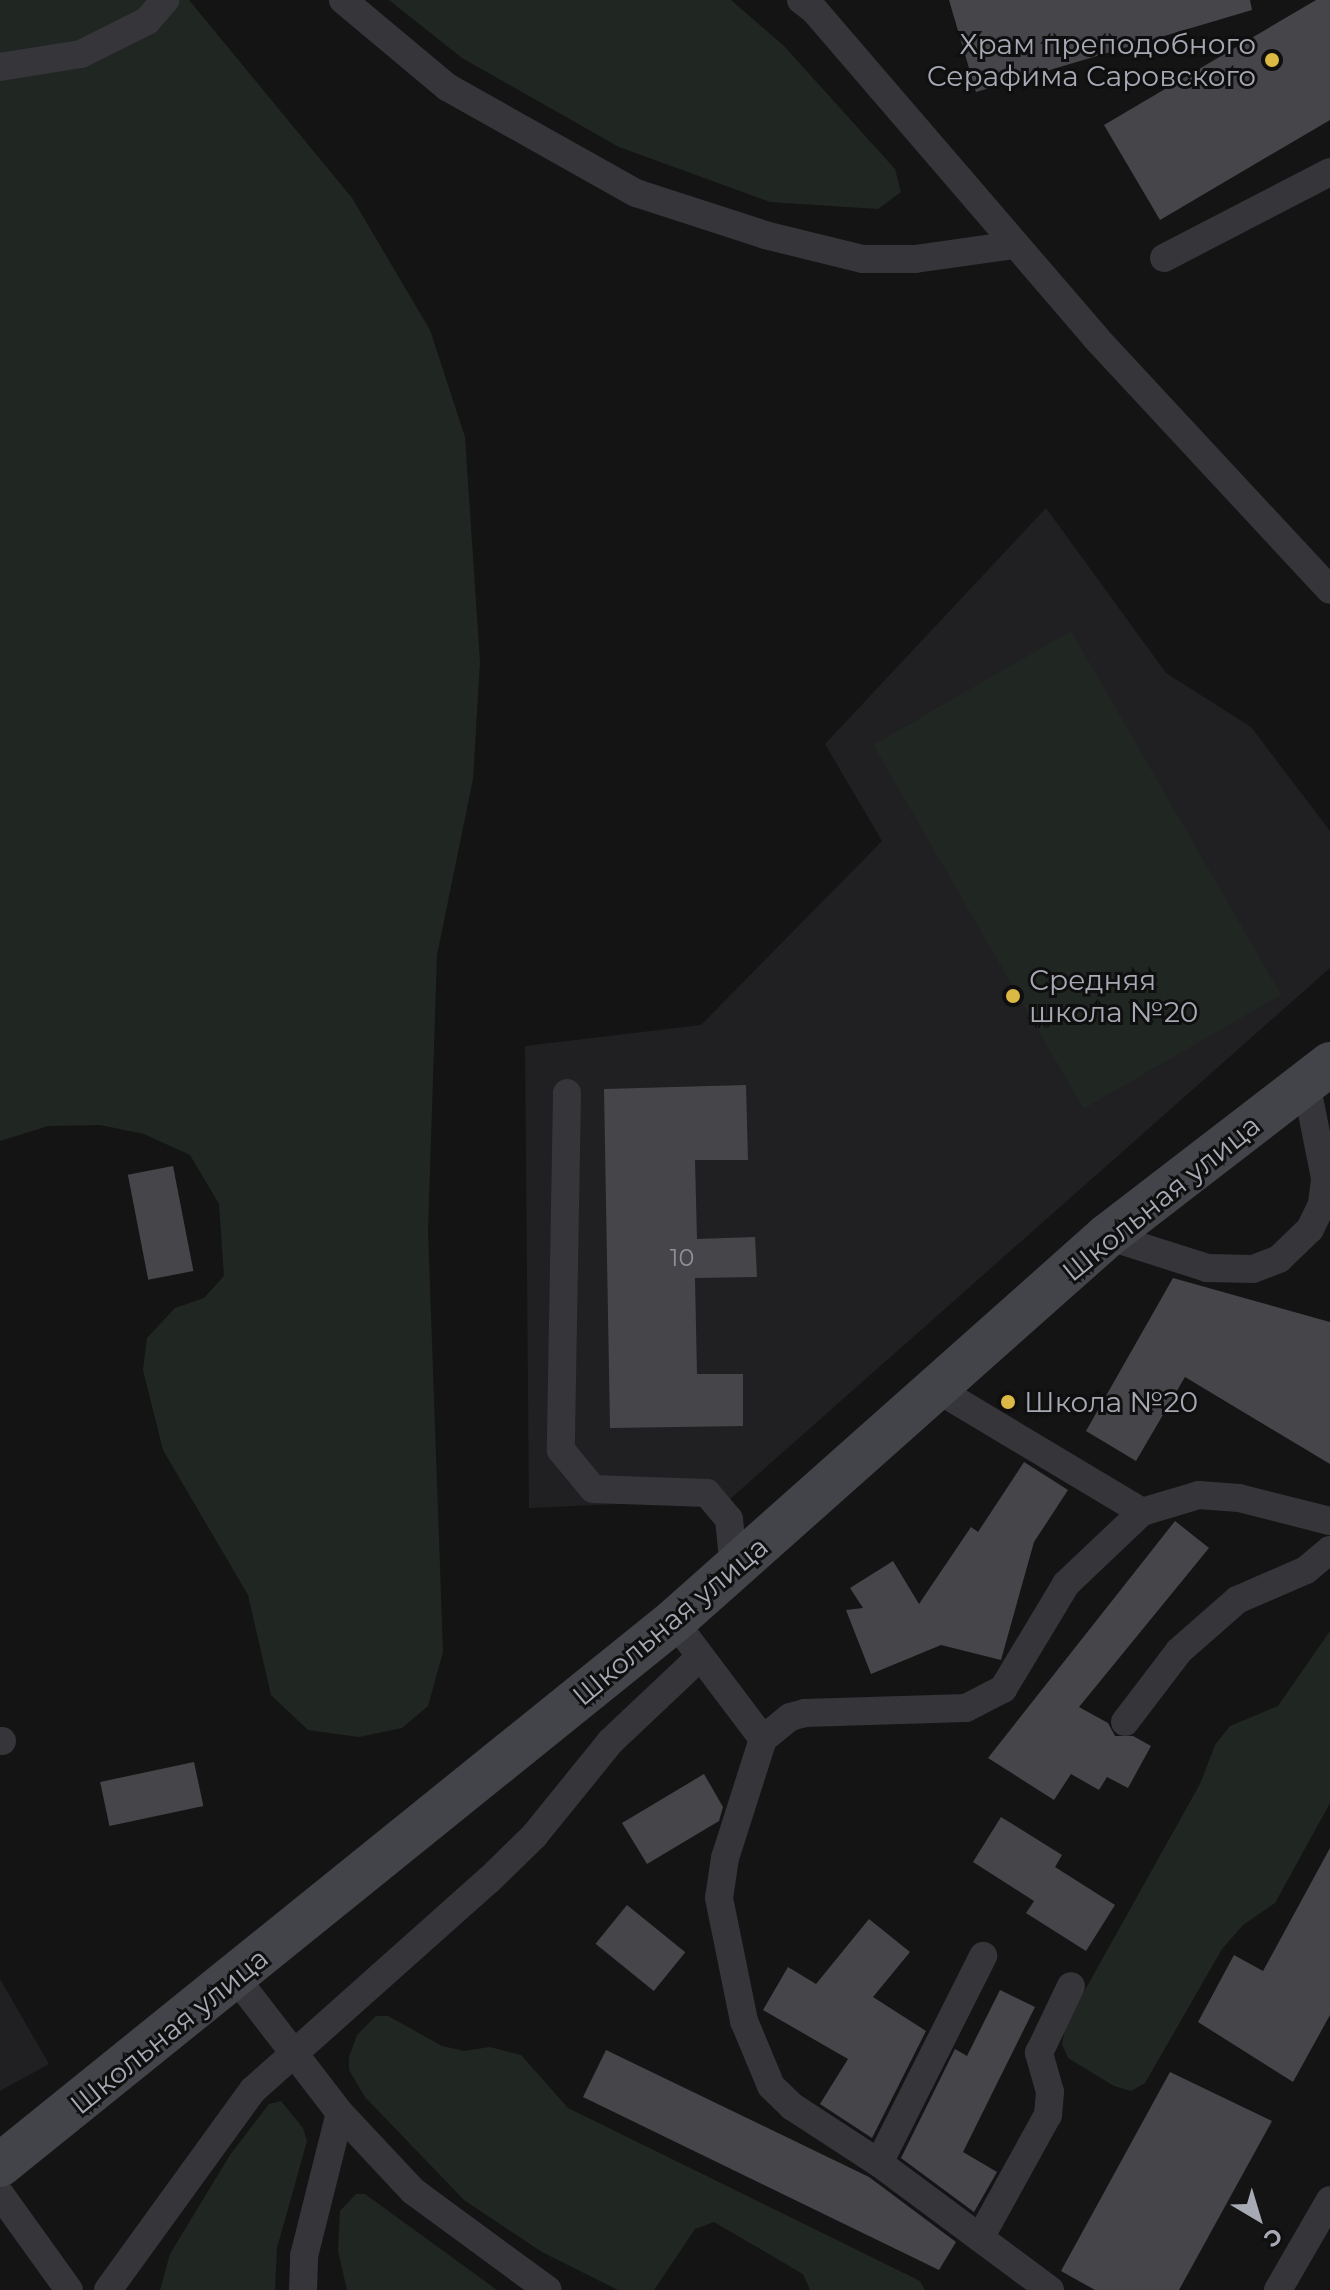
<!DOCTYPE html>
<html>
<head>
<meta charset="utf-8">
<style>
  body { margin:0 }
  #map { position:relative; width:1330px; height:2290px; overflow:hidden; background:#141415; font-family:Montserrat,sans-serif }
  div>[style] { position:absolute }
  .built>* { inset:0; background:#202022 }
  .green>* { inset:0; background:#202722; transform-origin:0 0 }
  .building>* { inset:0; background:#46464a; transform-origin:0 0 }
  .lane>* { height:28px; margin:-14px; padding:0 14px; transform-origin:14px; border-radius:14px; background:#35353a }
  .secondary>* { height:44px; margin:-22px; padding:0 22px; transform-origin:22px; border-radius:22px; background:#434449 }
  .dots>* { width:22px; height:22px; translate:-50% -50%; box-sizing:border-box; border:4px solid #0f0f10; border-radius:50% }
  span { translate:-50% -50%; white-space:nowrap; text-align:center; line-height:1.15; -webkit-text-stroke:6px #0f0f10; paint-order:stroke }
  .number-label { font-size:24px; color:#8f909a }
  .number-label span { -webkit-text-stroke-width:0 }
  .poi-label { font-size:28px; color:#a7a9b4 }
  .right { translate:-100% -50%; text-align:right }
  .left { translate:0 -50%; text-align:left }
  .street-label { font-size:28px; color:#a7a9b4 }
  .north { position:absolute; left:1218px; top:2178px; width:80px; height:80px; -webkit-text-stroke:6px #0f0f10; paint-order:stroke; rotate:142deg; font-size:22px; font-weight:700; line-height:32px; text-align:center; color:#a7a9b4 }
  .north::after { content:''; display:block; margin:auto; width:28px; height:36px; background:#a7a9b4; clip-path:polygon(50% 0,100% 100%,50% 72%,0 100%) }
</style>
</head>
<body>
<div id="map">
  <div class="built">
    <div style="clip-path:polygon(1046px 508px,1166px 673px,1251px 727px,1330px 831px,1330px 968px,730px 1499px,529px 1508px,525px 1046px,701px 1025px,882px 841px,825px 744px)"></div>
    <div style="clip-path:polygon(0 1979px,49px 2064px,0 2091px)"></div>
  </div>
  <div class="green">
    <div style="clip-path:polygon(0 0,189px 0,352px 198px,430px 330px,465px 437px,480px 662px,473px 779px,437px 955px,428px 1231px,443px 1652px,428px 1706px,402px 1728px,359px 1737px,308px 1730px,271px 1695px,248px 1595px,163px 1450px,143px 1370px,147px 1338px,175px 1308px,204px 1298px,224px 1276px,219px 1204px,190px 1155px,144px 1134px,100px 1125px,48px 1126px,0 1141px)"></div>
    <div style="clip-path:polygon(389px 0,731px 0,784px 46px,895px 169px,901px 192px,878px 209px,770px 202px,619px 147px,462px 58px)"></div>
    <div style="left:1071px;top:631px;width:420px;height:228px;rotate:60deg"></div>
    <div style="clip-path:polygon(1330px 1631px,1330px 1803px,1275px 1903px,1243px 1925px,1222px 1949px,1145px 2083px,1131px 2091px,1114px 2086px,1068px 2058px,1062px 2044px,1066px 2024px,1200px 1784px,1215px 1745px,1230px 1726px,1278px 1706px)"></div>
    <div style="clip-path:polygon(376px 2016px,388px 2016px,442px 2046px,464px 2051px,490px 2047px,521px 2055px,568px 2108px,920px 2281px,925px 2290px,810px 2290px,803px 2274px,714px 2222px,695px 2229px,654px 2290px,618px 2290px,542px 2252px,464px 2200px,365px 2097px,349px 2070px,349px 2057px,357px 2035px)"></div>
    <div style="clip-path:polygon(281px 2101px,303px 2128px,307px 2141px,277px 2248px,275px 2290px,160px 2290px,170px 2254px,230px 2155px,269px 2104px)"></div>
    <div style="clip-path:polygon(356px 2194px,365px 2194px,497px 2290px,347px 2290px,338px 2251px,340px 2211px)"></div>
  </div>
  <div class="building">
    <div style="clip-path:polygon(949px 0,1250px 0,1252px 10px,976px 92px)"></div>
    <div style="clip-path:polygon(1316px 0,1330px 0,1330px 120px,1160px 220px,1104px 125px)"></div>
    <div style="clip-path:polygon(746px 1085px,748px 1160px,695px 1160px,697px 1239px,755px 1237px,757px 1277px,695px 1278px,697px 1374px,743px 1374px,743px 1426px,610px 1428px,604px 1089px)"></div>
    <div style="left:173px;top:1166px;width:107px;height:46px;rotate:79deg"></div>
    <div style="clip-path:polygon(1173px 1278px,1330px 1322px,1330px 1464px,1185px 1377px,1136px 1461px,1086px 1431px)"></div>
    <div style="clip-path:polygon(1024px 1462px,1068px 1490px,1034px 1542px,1001px 1660px,941px 1645px,871px 1674px,846px 1610px,863px 1608px,850px 1588px,893px 1561px,919px 1604px,971px 1527px,978px 1532px)"></div>
    <div style="clip-path:polygon(1175px 1521px,1209px 1548px,1079px 1707px,1108px 1723px,1115px 1736px,1133px 1736px,1151px 1746px,1128px 1788px,1107px 1777px,1099px 1790px,1071px 1774px,1054px 1800px,988px 1758px)"></div>
    <div style="left:194px;top:1762px;width:45px;height:96px;rotate:78deg"></div>
    <div style="clip-path:polygon(704px 1774px,723px 1807px,719px 1821px,647px 1864px,622px 1823px)"></div>
    <div style="clip-path:polygon(1001px 1817px,1062px 1855px,1055px 1867px,1115px 1905px,1086px 1951px,1026px 1913px,1034px 1901px,973px 1862px)"></div>
    <div style="clip-path:polygon(1330px 1848px,1330px 2015px,1293px 2082px,1198px 2022px,1234px 1955px,1263px 1971px)"></div>
    <div style="left:627px;top:1905px;width:75px;height:50px;rotate:39deg"></div>
    <div style="clip-path:polygon(869px 1919px,910px 1952px,873px 1997px,926px 2031px,872px 2138px,820px 2104px,848px 2059px,763px 2010px,788px 1967px,816px 1984px)"></div>
    <div style="clip-path:polygon(1000px 1990px,1035px 2007px,963px 2152px,997px 2172px,974px 2212px,901px 2158px,955px 2049px,967px 2056px)"></div>
    <div style="clip-path:polygon(606px 2050px,869px 2177px,956px 2242px,939px 2270px,583px 2097px)"></div>
    <div style="clip-path:polygon(1170px 2072px,1272px 2121px,1179px 2290px,1095px 2290px,1061px 2271px)"></div>
  </div>
  <div class="lane">
    <div style="left:343px;top:0;width:136px;rotate:39.9deg"></div>
    <div style="left:447px;top:87px;width:217px;rotate:29.3deg"></div>
    <div style="left:636px;top:193px;width:136px;rotate:18deg"></div>
    <div style="left:765px;top:235px;width:101px;rotate:13.8deg"></div>
    <div style="left:863px;top:259px;width:52px"></div>
    <div style="left:915px;top:259px;width:101px;rotate:-8deg"></div>
    <div style="left:801px;top:0;width:18px;rotate:38deg"></div>
    <div style="left:815px;top:11px;width:430px;rotate:49.3deg"></div>
    <div style="left:1095px;top:337px;width:345px;rotate:47.1deg"></div>
    <div style="left:0;top:67px;width:82px;rotate:-9.1deg"></div>
    <div style="left:81px;top:54px;width:74px;rotate:-26.6deg"></div>
    <div style="left:147px;top:21px;width:28px;rotate:-49deg"></div>
    <div style="left:1164px;top:258px;width:187px;rotate:-27.4deg"></div>
    <div style="left:567px;top:1093px;width:357px;rotate:91deg"></div>
    <div style="left:561px;top:1450px;width:50px;rotate:50.6deg"></div>
    <div style="left:593px;top:1489px;width:114px;rotate:2deg"></div>
    <div style="left:707px;top:1493px;width:34px;rotate:50deg"></div>
    <div style="left:729px;top:1519px;width:50px;rotate:84.3deg"></div>
    <div style="left:1107px;top:1236px;width:105px;rotate:17.7deg"></div>
    <div style="left:1207px;top:1268px;width:46px;rotate:1.2deg"></div>
    <div style="left:1253px;top:1269px;width:28px;rotate:-21deg"></div>
    <div style="left:1279px;top:1259px;width:43px;rotate:-44.1deg"></div>
    <div style="left:1310px;top:1229px;width:28px;rotate:-64deg"></div>
    <div style="left:1322px;top:1204px;width:26px;rotate:-83deg"></div>
    <div style="left:1325px;top:1178px;width:97px;rotate:-101.3deg"></div>
    <div style="left:935px;top:1388px;width:241px;rotate:30.9deg"></div>
    <div style="left:1142px;top:1512px;width:59px;rotate:-16.6deg"></div>
    <div style="left:1199px;top:1495px;width:40px;rotate:4.3deg"></div>
    <div style="left:1239px;top:1498px;width:94px;rotate:14.2deg"></div>
    <div style="left:674px;top:1621px;width:148px;rotate:53deg"></div>
    <div style="left:763px;top:1739px;width:125px;rotate:107.7deg"></div>
    <div style="left:725px;top:1858px;width:40px;rotate:98.5deg"></div>
    <div style="left:719px;top:1898px;width:126px;rotate:78.5deg"></div>
    <div style="left:744px;top:2021px;width:70px;rotate:67.4deg"></div>
    <div style="left:771px;top:2086px;width:30px;rotate:44deg"></div>
    <div style="left:793px;top:2107px;width:103px;rotate:33.1deg"></div>
    <div style="left:879px;top:2163px;width:213px;rotate:36.6deg"></div>
    <div style="left:1125px;top:1722px;width:89px;rotate:-52.7deg"></div>
    <div style="left:1179px;top:1651px;width:77px;rotate:-41.3deg"></div>
    <div style="left:1237px;top:1600px;width:75px;rotate:-23.5deg"></div>
    <div style="left:1306px;top:1570px;width:31px;rotate:-40deg"></div>
    <div style="left:763px;top:1739px;width:35px;rotate:-39deg"></div>
    <div style="left:790px;top:1717px;width:16px;rotate:-15deg"></div>
    <div style="left:805px;top:1713px;width:161px;rotate:-1.8deg"></div>
    <div style="left:966px;top:1708px;width:42px;rotate:-27.2deg"></div>
    <div style="left:1003px;top:1689px;width:122px;rotate:-59deg"></div>
    <div style="left:1066px;top:1584px;width:105px;rotate:-43.5deg"></div>
    <div style="left:0;top:1741px;width:2px"></div>
    <div style="left:236px;top:1978px;width:170px;rotate:52.4deg"></div>
    <div style="left:340px;top:2113px;width:107px;rotate:46.9deg"></div>
    <div style="left:413px;top:2191px;width:167px;rotate:36.3deg"></div>
    <div style="left:879px;top:2163px;width:232px;rotate:-63.3deg"></div>
    <div style="left:0;top:2194px;width:118px;rotate:54.3deg"></div>
    <div style="left:980px;top:2238px;width:141px;rotate:-61.1deg"></div>
    <div style="left:1048px;top:2115px;width:23px;rotate:-85deg"></div>
    <div style="left:1050px;top:2092px;width:41px;rotate:-105.8deg"></div>
    <div style="left:1039px;top:2053px;width:74px;rotate:-64.5deg"></div>
    <div style="left:108px;top:2290px;width:247px;rotate:-54.1deg"></div>
    <div style="left:253px;top:2090px;width:316px;rotate:-41.7deg"></div>
    <div style="left:489px;top:1880px;width:63px;rotate:-44.4deg"></div>
    <div style="left:534px;top:1836px;width:121px;rotate:-51deg"></div>
    <div style="left:610px;top:1742px;width:124px;rotate:-43.4deg"></div>
    <div style="left:303px;top:2290px;width:34px;rotate:-88deg"></div>
    <div style="left:304px;top:2256px;width:147px;rotate:-75.9deg"></div>
    <div style="left:1278px;top:2290px;width:104px;rotate:-60deg"></div>
  </div>
  <div class="secondary">
    <div style="left:0;top:2165px;width:866px;rotate:-38.91deg"></div>
    <div style="left:674px;top:1621px;width:579px;rotate:-41.64deg"></div>
    <div style="left:1107px;top:1236px;width:282px;rotate:-37.6deg"></div>
  </div>
  <div class="dots">
    <div style="left:1272px;top:60px;background:#dcb945"></div>
    <div style="left:1013px;top:996px;background:#dcb945"></div>
    <div style="left:1008px;top:1402px;background:#dcb945"></div>
  </div>
  <div class="number-label">
    <span style="left:682px;top:1258px">10</span>
  </div>
  <div class="poi-label">
    <span class="right" style="left:1256px;top:60px">Храм преподобного<br>Серафима Саровского</span>
    <span class="left" style="left:1029px;top:996px">Средняя<br>школа №20</span>
    <span class="left" style="left:1024px;top:1402px">Школа №20</span>
  </div>
  <div class="street-label">
    <span style="left:1161px;top:1198px;rotate:-39deg">Школьная улица</span>
    <span style="left:670px;top:1621px;rotate:-40deg">Школьная улица</span>
    <span style="left:169px;top:2031px;rotate:-39deg">Школьная улица</span>
  </div>
  <div class="north">С</div>
</div>
</body>
</html>
